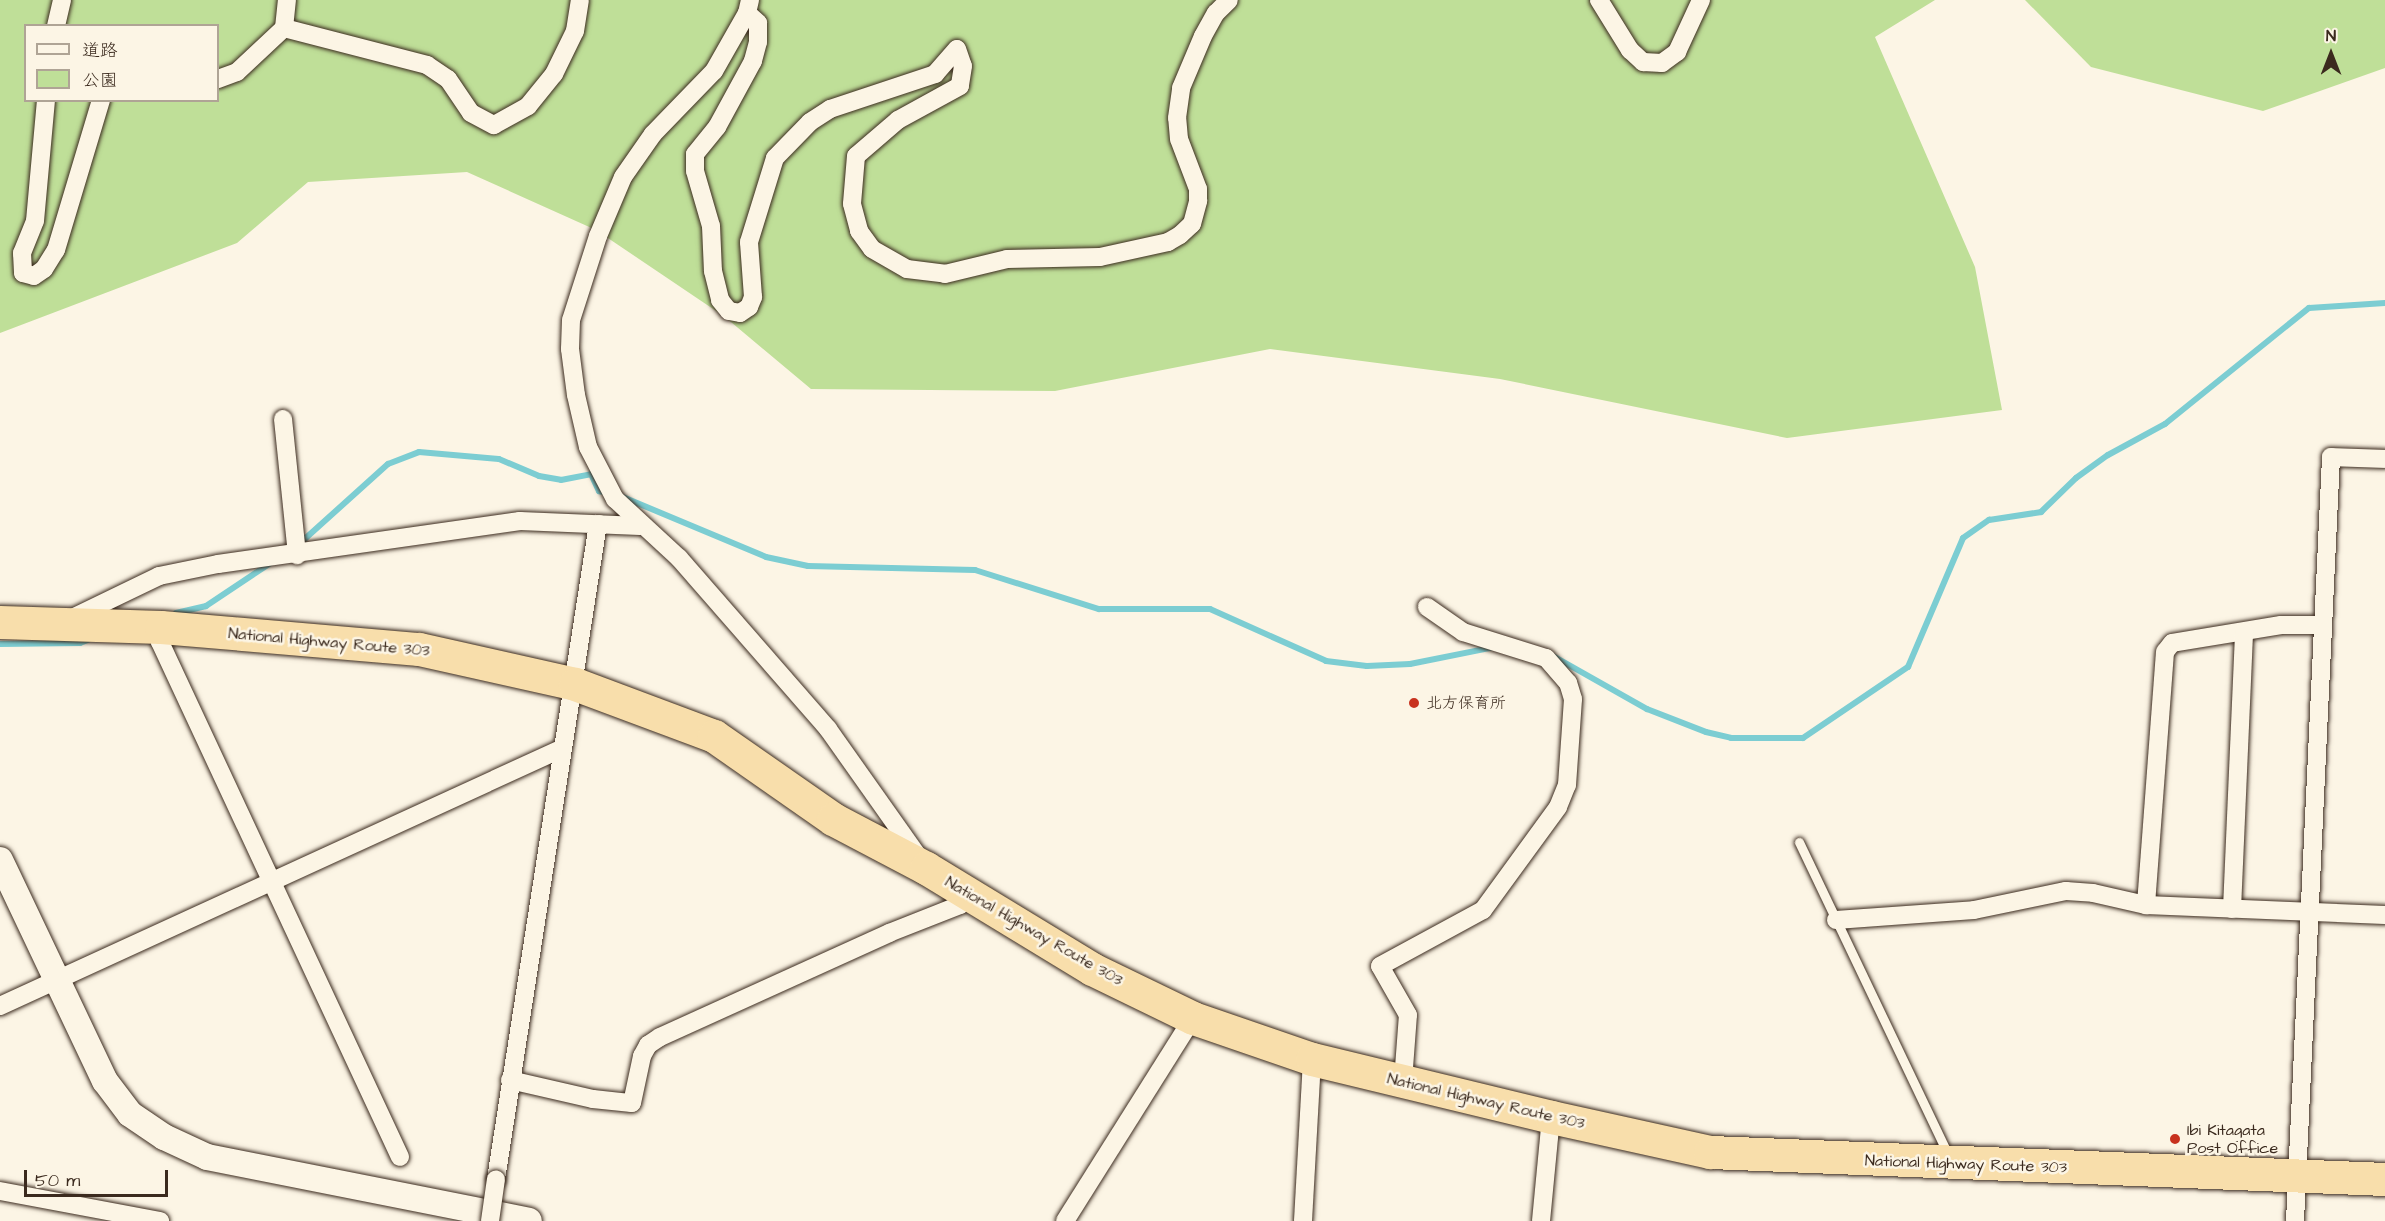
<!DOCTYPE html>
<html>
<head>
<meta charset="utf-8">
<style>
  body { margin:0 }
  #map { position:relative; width:2385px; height:1221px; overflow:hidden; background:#fcf5e5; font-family:"Architects Daughter","Klee One",sans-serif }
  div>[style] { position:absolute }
  .green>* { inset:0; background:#bfdf98 }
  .stream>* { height:6px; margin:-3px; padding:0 3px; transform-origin:3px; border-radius:3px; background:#7ccdd2 }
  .roads { filter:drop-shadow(0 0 2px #3b2a1e) drop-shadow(0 0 2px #3b2a1e) }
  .lane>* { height:9px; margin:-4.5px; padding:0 4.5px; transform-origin:4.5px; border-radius:4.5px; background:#fcf5e5 }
  .street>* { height:18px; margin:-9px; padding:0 9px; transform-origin:9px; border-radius:9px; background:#fcf5e5 }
  .secondary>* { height:26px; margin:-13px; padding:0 13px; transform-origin:13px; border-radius:13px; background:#fcf5e5 }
  .highway>* { height:33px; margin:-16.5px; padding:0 16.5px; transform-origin:16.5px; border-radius:16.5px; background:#f8deab }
  .bridges { filter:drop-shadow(0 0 2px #3b2a1e) drop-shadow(0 0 2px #3b2a1e) }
  .street-bridge>* { height:18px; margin:-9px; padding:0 9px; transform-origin:9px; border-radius:9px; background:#fcf5e5 }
  .dots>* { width:16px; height:16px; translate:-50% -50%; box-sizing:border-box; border:3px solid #fcf5e5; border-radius:50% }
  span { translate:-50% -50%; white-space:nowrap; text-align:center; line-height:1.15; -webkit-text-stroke:5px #fcf5e5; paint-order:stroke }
  .street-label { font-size:16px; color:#3b2a1e }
  .poi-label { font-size:16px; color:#3b2a1e }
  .left { translate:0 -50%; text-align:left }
  .legend { position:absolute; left:24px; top:24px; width:195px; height:78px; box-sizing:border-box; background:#fcf5e5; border:2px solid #afa495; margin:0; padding:8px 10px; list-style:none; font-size:18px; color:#3b2a1e }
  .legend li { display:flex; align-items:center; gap:12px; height:30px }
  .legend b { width:30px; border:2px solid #afa495 }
  .north { position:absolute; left:2301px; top:24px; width:60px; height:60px; -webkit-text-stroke:4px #fcf5e5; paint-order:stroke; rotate:0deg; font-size:16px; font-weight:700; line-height:24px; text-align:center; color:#3b2a1e }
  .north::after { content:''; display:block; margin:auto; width:21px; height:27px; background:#3b2a1e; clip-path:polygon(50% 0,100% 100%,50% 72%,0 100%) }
  .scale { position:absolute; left:24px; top:1170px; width:144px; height:27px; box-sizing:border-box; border:3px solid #3b2a1e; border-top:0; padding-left:8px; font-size:18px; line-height:21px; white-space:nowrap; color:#3b2a1e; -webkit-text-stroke:4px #fcf5e5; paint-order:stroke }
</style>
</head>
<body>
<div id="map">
  <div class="green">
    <div style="clip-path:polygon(evenodd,0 0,1935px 0,1875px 37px,1975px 267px,2002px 410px,1787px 438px,1500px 379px,1270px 349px,1055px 391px,811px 389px,725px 317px,596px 230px,467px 172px,308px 182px,237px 243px,0 333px,0 0,26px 26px,218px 26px,218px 100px,26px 100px,26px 26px)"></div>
    <div style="clip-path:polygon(2025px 0,2385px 0,2385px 68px,2263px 111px,2091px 67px)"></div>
  </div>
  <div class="stream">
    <div style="left:618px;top:495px;width:160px;rotate:22.7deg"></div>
    <div style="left:766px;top:557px;width:43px;rotate:12.1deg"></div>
    <div style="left:808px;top:566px;width:167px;rotate:1.4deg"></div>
    <div style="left:975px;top:570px;width:130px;rotate:17.5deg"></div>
    <div style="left:1099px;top:609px;width:111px"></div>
    <div style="left:1210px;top:609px;width:127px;rotate:24.1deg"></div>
    <div style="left:1326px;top:661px;width:41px;rotate:7deg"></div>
    <div style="left:1367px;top:666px;width:43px;rotate:-2.7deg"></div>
    <div style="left:1410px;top:664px;width:82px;rotate:-11.3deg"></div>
    <div style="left:298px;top:545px;width:121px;rotate:-42deg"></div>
    <div style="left:388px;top:464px;width:33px;rotate:-21deg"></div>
    <div style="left:419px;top:452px;width:80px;rotate:5deg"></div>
    <div style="left:499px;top:459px;width:43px;rotate:23deg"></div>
    <div style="left:539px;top:476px;width:22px;rotate:10deg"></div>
    <div style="left:561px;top:480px;width:31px;rotate:-11deg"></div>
    <div style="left:591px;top:474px;width:19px;rotate:65deg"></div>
    <div style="left:599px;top:491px;width:9px;rotate:13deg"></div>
    <div style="left:176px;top:613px;width:31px;rotate:-13deg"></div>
    <div style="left:206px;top:606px;width:79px;rotate:-33.7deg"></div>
    <div style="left:0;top:644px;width:80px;rotate:-0.7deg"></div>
    <div style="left:80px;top:643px;width:11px;rotate:-22deg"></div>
    <div style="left:1553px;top:656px;width:108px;rotate:29.4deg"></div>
    <div style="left:1647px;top:709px;width:63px;rotate:21.3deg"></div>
    <div style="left:1706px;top:732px;width:26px;rotate:13deg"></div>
    <div style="left:1731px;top:738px;width:72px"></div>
    <div style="left:1803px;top:738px;width:127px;rotate:-34.1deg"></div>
    <div style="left:1908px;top:667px;width:140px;rotate:-66.9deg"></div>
    <div style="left:1963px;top:538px;width:32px;rotate:-35deg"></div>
    <div style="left:1989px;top:520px;width:53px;rotate:-8.7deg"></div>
    <div style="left:2041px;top:512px;width:49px;rotate:-44.2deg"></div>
    <div style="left:2076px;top:478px;width:39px;rotate:-36deg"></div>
    <div style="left:2108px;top:455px;width:65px;rotate:-28.5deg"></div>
    <div style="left:2165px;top:424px;width:185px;rotate:-38.9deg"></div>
    <div style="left:2309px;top:308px;width:76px;rotate:-3.8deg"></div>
  </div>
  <div class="roads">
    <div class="lane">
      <div style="left:1799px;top:842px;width:348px;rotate:64.5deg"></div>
    </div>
    <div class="street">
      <div style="left:750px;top:0;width:13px;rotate:103deg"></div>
      <div style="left:747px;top:13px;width:67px;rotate:119.6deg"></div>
      <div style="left:714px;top:71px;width:88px;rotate:134.1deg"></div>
      <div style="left:653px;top:134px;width:52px;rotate:124.9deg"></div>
      <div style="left:623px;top:177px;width:64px;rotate:113deg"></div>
      <div style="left:598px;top:236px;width:88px;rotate:107.8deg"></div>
      <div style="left:571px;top:320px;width:29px;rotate:92deg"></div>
      <div style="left:570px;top:349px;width:46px;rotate:82.6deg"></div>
      <div style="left:576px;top:395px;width:53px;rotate:77deg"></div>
      <div style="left:588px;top:447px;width:59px;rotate:62.6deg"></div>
      <div style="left:615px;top:499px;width:87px;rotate:42.7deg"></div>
      <div style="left:679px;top:558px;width:227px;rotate:48.9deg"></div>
      <div style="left:828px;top:729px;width:159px;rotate:54.7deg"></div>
      <div style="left:1599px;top:0;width:59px;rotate:58.2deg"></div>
      <div style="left:1630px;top:50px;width:18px;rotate:43deg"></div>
      <div style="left:1643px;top:62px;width:19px;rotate:3deg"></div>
      <div style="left:1662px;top:63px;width:19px;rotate:-36deg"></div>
      <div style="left:1677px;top:52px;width:57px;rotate:-65.2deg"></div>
      <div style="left:747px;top:13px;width:15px;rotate:42deg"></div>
      <div style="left:758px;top:23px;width:19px;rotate:90deg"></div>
      <div style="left:758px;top:42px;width:20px;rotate:105deg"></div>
      <div style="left:753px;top:61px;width:75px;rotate:118.6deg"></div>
      <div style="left:717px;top:127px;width:35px;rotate:129deg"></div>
      <div style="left:695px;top:154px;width:17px;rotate:90deg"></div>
      <div style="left:695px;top:171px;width:57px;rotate:73.8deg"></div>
      <div style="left:711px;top:226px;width:45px;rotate:87.5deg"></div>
      <div style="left:713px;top:271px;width:30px;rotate:76deg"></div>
      <div style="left:720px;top:300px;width:14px;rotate:51deg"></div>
      <div style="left:729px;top:311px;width:11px;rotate:10deg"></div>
      <div style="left:740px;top:313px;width:11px;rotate:-34deg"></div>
      <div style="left:749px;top:307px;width:11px;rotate:-68deg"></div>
      <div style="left:753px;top:297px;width:55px;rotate:-94.2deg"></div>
      <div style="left:749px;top:242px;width:88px;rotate:-72.8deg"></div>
      <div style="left:775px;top:158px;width:50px;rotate:-45.8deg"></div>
      <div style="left:810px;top:122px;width:24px;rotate:-33deg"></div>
      <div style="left:830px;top:109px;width:111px;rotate:-18.4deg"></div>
      <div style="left:935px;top:74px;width:33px;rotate:-49deg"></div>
      <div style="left:957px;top:49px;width:18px;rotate:71deg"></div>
      <div style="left:963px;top:66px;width:20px;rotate:99deg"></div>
      <div style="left:960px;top:86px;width:71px;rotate:151.3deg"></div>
      <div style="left:898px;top:120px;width:55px;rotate:139.4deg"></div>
      <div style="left:856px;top:156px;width:48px;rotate:94.8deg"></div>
      <div style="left:852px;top:204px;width:28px;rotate:75deg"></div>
      <div style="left:859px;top:231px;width:22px;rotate:54deg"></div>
      <div style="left:872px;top:249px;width:40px;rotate:29.7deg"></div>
      <div style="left:907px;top:269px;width:38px;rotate:7deg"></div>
      <div style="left:945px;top:274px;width:64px;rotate:-13.6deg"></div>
      <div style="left:1007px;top:259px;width:93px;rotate:-1.2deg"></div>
      <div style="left:1100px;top:257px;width:70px;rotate:-12.4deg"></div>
      <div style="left:1168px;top:242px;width:14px;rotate:-30deg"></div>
      <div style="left:1180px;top:235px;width:16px;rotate:-43deg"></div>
      <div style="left:1192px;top:224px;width:24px;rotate:-75deg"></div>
      <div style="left:1198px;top:201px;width:12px;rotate:-90deg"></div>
      <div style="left:1198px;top:189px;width:53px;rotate:-110.8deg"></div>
      <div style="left:1179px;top:139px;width:21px;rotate:-95deg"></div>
      <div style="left:1177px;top:118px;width:30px;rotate:-82deg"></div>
      <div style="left:1181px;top:88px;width:56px;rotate:-67.1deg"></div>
      <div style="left:1203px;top:36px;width:26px;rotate:-61deg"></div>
      <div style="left:1216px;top:13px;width:18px;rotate:-45deg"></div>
      <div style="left:56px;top:26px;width:27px;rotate:-77deg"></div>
      <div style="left:284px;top:28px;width:148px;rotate:14.5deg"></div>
      <div style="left:427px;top:65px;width:25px;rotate:34deg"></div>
      <div style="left:448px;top:79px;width:41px;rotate:55.9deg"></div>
      <div style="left:471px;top:113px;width:26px;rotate:28deg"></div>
      <div style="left:494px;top:125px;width:39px;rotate:-29deg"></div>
      <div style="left:528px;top:106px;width:41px;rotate:-50.9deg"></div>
      <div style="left:554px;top:74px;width:48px;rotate:-64deg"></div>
      <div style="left:575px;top:31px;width:31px;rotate:-81deg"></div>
      <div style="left:218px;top:79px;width:20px;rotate:-20deg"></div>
      <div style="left:237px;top:72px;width:64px;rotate:-43.1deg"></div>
      <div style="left:284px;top:28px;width:28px;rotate:-84deg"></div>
      <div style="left:46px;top:100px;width:121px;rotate:95.2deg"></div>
      <div style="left:35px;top:221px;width:35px;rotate:112deg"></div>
      <div style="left:22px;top:253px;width:20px;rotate:87deg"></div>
      <div style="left:23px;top:273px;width:11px;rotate:15deg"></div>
      <div style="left:34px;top:276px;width:12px;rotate:-35deg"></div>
      <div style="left:44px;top:269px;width:22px;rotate:-58deg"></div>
      <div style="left:56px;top:250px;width:157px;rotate:-73.3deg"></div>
      <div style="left:283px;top:419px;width:137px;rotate:84.1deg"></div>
      <div style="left:68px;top:620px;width:101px;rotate:-25.8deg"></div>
      <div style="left:159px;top:576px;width:60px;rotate:-11.5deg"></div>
      <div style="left:218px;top:564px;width:305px;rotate:-8.1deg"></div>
      <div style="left:520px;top:521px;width:120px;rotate:2.4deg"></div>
      <div style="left:2323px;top:625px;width:42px;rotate:180deg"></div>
      <div style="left:2281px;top:625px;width:110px;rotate:170.6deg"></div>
      <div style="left:2172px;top:643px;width:11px;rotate:128deg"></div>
      <div style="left:2165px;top:652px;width:254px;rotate:94.3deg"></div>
      <div style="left:2146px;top:905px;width:239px;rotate:2.4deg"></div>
      <div style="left:161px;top:627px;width:15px;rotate:94deg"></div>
      <div style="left:160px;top:642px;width:568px;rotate:65.01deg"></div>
      <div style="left:2232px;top:909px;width:277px;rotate:-87.5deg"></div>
      <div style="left:1836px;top:920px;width:138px;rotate:-4.1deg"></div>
      <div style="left:1974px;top:910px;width:94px;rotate:-11.7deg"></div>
      <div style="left:2066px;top:891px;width:27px;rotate:4deg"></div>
      <div style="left:2093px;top:893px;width:54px;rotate:12.8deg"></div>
      <div style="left:0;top:1006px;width:619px;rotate:-24.62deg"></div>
      <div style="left:510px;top:1080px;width:85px;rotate:12.9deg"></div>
      <div style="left:593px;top:1099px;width:39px;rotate:6deg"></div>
      <div style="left:632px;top:1103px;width:48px;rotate:-78deg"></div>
      <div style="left:642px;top:1056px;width:13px;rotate:-61deg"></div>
      <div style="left:648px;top:1045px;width:14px;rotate:-34deg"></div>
      <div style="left:660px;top:1037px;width:252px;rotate:-24.4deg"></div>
      <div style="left:889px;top:933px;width:76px;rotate:-21.5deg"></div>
      <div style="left:960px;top:905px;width:14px;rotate:-51deg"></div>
      <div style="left:1403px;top:1081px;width:66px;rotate:-85.7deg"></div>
      <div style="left:1408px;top:1015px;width:56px;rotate:-119.7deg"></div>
      <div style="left:1380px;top:966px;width:117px;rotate:-28.5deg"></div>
      <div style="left:1483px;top:910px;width:127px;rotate:-53.9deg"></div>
      <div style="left:1558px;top:807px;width:24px;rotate:-68deg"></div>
      <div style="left:1567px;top:785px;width:86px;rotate:-86deg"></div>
      <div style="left:1573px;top:699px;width:17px;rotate:-107deg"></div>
      <div style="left:1568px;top:683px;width:33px;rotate:-131deg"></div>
      <div style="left:1546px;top:658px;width:87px;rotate:-162.6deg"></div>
      <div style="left:1463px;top:632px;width:44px;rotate:-145.2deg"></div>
      <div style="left:496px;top:1179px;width:663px;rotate:-81.15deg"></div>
      <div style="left:0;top:1191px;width:163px;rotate:10.6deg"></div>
      <div style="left:1065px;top:1221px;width:240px;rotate:-57.8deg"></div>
      <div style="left:1303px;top:1221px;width:162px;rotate:-86.8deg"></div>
      <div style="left:1541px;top:1221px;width:104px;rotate:-84.5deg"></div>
      <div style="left:2295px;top:1221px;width:765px;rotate:-87.3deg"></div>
      <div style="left:2331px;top:457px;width:54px;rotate:2.1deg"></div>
    </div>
    <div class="secondary">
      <div style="left:0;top:860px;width:245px;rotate:64.6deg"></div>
      <div style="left:105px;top:1081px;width:41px;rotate:52.9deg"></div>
      <div style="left:130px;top:1114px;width:41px;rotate:34.1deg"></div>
      <div style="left:164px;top:1137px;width:47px;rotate:24.9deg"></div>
      <div style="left:207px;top:1157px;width:328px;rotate:11.2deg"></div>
    </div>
    <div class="highway">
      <div style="left:0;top:622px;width:161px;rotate:1.8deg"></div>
      <div style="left:161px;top:627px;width:259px;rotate:4.9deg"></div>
      <div style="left:419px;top:649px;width:160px;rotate:12.6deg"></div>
      <div style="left:575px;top:684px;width:148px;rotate:20.5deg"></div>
      <div style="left:714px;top:736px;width:145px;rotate:34.9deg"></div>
      <div style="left:833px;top:819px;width:105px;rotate:27.8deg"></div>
      <div style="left:926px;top:868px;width:194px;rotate:31.3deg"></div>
      <div style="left:1092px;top:969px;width:112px;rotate:25.9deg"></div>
      <div style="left:1193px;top:1018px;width:126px;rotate:19deg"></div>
      <div style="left:1312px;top:1059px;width:246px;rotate:13.6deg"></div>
      <div style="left:1551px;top:1117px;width:163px;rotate:12.4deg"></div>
      <div style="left:1710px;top:1152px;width:676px;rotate:2.29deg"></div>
    </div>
  </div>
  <div class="bridges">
    <div class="street-bridge">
      <div style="left:490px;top:1221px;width:42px;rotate:-81.9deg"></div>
    </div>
  </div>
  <div class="dots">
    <div style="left:1414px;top:703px;background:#c8321e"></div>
    <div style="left:2175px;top:1139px;background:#c8321e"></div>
  </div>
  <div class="street-label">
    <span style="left:329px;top:642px;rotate:5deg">National Highway Route 303</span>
    <span style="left:1034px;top:931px;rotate:30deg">National Highway Route 303</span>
    <span style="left:1486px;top:1101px;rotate:13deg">National Highway Route 303</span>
    <span style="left:1966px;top:1164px;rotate:2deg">National Highway Route 303</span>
  </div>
  <div class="poi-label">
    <span class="left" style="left:1426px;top:703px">北方保育所</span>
    <span class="left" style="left:2187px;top:1139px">Ibi Kitagata<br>Post Office</span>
  </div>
  <ul class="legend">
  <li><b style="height:8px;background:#fcf5e5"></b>道路</li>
  <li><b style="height:16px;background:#bfdf98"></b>公園</li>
  </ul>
  <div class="north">N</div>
  <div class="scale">50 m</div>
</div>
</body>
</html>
